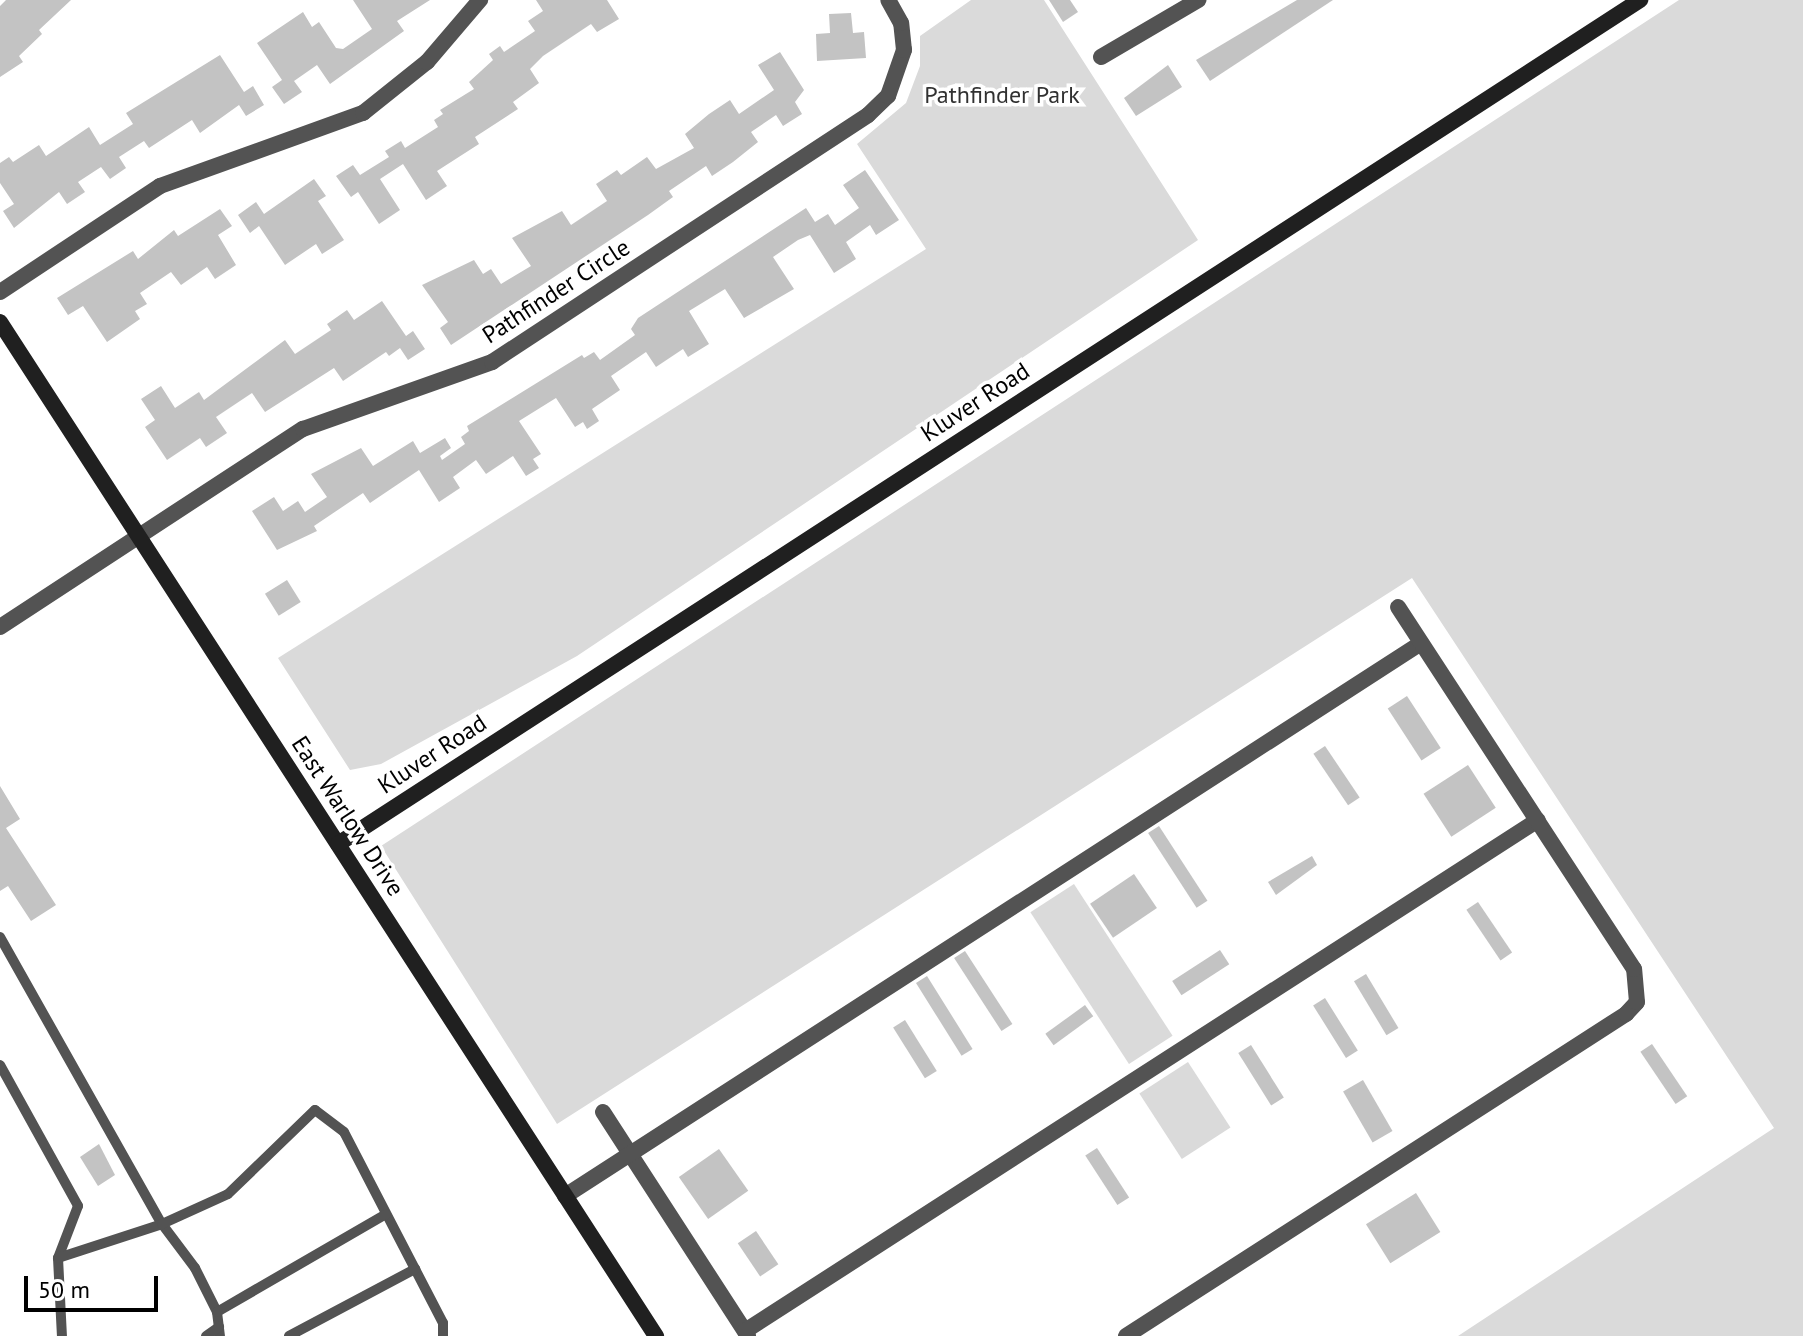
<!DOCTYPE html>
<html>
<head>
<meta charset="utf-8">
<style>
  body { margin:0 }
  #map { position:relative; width:1803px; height:1336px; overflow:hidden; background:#fff; font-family:"PT Sans",sans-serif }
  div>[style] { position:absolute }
  .green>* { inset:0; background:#dadada; transform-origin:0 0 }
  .building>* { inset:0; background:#c3c3c3; transform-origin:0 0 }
  .lane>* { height:10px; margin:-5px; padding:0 5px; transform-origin:5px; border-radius:5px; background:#535353 }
  .street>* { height:16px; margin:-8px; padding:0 8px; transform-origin:8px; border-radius:8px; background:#535353 }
  .secondary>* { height:16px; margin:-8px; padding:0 8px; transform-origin:8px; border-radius:8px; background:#202020 }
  span { translate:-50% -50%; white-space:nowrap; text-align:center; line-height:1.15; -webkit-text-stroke:7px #fff; paint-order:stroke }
  .park-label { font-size:24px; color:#313131 }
  .street-label { font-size:24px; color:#000 }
  .scale { position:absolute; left:24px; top:1276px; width:134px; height:36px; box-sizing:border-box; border:4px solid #000; border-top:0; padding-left:10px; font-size:24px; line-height:28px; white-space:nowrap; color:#000; -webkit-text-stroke:6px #fff; paint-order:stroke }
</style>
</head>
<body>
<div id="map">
  <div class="green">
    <div style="clip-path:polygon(971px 0,1044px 0,1198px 240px,577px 656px,381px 764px,350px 770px,278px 658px,926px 249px,857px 144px,906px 103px,920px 66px,920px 36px)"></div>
    <div style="clip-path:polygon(1679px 0,1803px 0,1803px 1336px,1458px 1336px,1774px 1128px,1412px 578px,557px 1124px,381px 846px)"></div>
    <div style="left:1074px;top:884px;width:181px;height:52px;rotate:57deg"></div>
    <div style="left:1188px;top:1062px;width:78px;height:58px;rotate:57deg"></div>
  </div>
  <div class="building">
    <div style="clip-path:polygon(6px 0,71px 0,39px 30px,42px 34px,19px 56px,23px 62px,0 77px,0 6px)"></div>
    <div style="clip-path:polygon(353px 0,430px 0,397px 21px,404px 31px,330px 84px,317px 65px,294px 81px,302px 92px,284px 104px,272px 87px,282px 80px,257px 43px,303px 12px,312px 27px,319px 22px,336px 48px,343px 49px,372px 29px)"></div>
    <div style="clip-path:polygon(536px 0,607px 0,619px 19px,597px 32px,591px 24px,543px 56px,530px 69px,539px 83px,513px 102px,518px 109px,475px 137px,479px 144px,437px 171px,447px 186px,426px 200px,403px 164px,380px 179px,400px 210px,379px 224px,358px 192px,351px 197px,336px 176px,353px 165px,360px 175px,389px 157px,385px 151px,401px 141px,405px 148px,438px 127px,434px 120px,443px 114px,440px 110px,474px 89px,469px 82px,493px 60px,489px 54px,500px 46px,504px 52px,535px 31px,528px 21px,543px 11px)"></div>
    <div style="clip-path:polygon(1049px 0,1070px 0,1078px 12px,1063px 22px)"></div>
    <div style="clip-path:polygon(1297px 0,1333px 0,1210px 81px,1196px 60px)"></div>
    <div style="clip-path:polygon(851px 13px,853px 33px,864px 32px,866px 58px,817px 61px,816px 34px,830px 33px,829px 14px)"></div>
    <div style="clip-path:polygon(780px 52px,804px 90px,795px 102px,802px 114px,783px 126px,776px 115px,751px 132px,758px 142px,733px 162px,712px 176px,706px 166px,669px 191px,673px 197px,648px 215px,451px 345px,440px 328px,448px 322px,422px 285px,474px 260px,483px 274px,491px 269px,501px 284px,531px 266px,512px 238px,562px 211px,571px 225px,607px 201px,596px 184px,617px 170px,621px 175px,647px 157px,656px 169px,694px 148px,685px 134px,709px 114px,730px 100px,739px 114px,774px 90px,758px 65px)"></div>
    <div style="clip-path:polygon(220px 55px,244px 92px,253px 86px,264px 105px,246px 116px,239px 105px,200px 133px,192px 120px,149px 148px,144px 141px,119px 157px,126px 168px,110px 179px,101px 167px,78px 182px,85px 192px,67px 204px,59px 192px,14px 228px,3px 211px,14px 204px,0 183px,0 163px,9px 157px,13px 162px,39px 145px,46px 156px,89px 127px,100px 145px,133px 124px,126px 113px)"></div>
    <div style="clip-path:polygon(1168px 65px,1182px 87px,1136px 116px,1124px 98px)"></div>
    <div style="clip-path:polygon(865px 170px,899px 220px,876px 235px,870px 225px,846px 242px,856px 259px,834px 273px,810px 235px,798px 240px,773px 257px,794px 289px,744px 318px,725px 289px,689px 311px,709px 344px,688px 357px,683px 349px,656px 367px,646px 352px,611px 376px,620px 390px,592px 409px,599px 421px,587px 429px,583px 422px,575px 427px,556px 398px,519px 421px,541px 454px,533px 459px,539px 468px,526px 476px,513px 456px,486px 474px,476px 460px,453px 477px,460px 488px,439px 502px,419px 470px,370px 503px,363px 493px,314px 526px,317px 531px,277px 550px,252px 511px,274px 497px,283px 511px,298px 501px,305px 512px,327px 497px,311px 474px,361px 448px,373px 466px,413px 441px,420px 453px,445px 438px,451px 448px,440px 456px,442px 460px,465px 444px,461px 437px,469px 431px,467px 426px,582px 355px,584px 358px,594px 352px,600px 360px,635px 335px,631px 329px,638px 318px,806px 208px,815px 222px,828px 214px,835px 225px,859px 208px,843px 185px)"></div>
    <div style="clip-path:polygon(314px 179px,326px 196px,318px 201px,344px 240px,322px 254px,316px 244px,285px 265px,259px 226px,250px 233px,238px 215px,256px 202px,264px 214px)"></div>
    <div style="clip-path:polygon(220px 209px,232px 226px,218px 235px,236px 265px,215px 279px,207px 267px,181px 285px,171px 272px,140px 293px,147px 304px,135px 311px,140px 319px,107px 342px,83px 306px,68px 315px,57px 298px,133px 251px,138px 259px,174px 230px,178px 236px)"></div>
    <div style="clip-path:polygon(382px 301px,406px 336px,413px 331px,425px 349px,408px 360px,400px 348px,389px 356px,386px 352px,343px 381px,334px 368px,265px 412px,252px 393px,216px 417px,227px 433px,206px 447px,200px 438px,167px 460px,145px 427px,155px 420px,141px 399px,161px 386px,175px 408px,199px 392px,204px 400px,285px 340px,295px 354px,331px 330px,327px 324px,347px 310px,354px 320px)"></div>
    <div style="left:287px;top:580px;width:26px;height:26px;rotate:58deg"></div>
    <div style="left:1407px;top:696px;width:62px;height:23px;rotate:57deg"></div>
    <div style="left:1325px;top:746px;width:62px;height:14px;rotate:56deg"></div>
    <div style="left:1468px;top:765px;width:51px;height:53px;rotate:57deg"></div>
    <div style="clip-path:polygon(0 786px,20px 819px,6px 828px,56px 905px,31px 921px,8px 886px,0 891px)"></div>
    <div style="left:1159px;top:826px;width:89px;height:13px;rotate:57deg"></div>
    <div style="clip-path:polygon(1312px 856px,1317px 865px,1276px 895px,1268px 882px)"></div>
    <div style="left:1134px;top:874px;width:41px;height:53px;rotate:56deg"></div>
    <div style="left:1478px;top:902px;width:61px;height:14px;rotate:56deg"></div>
    <div style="left:1220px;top:950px;width:17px;height:57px;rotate:57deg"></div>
    <div style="left:965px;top:951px;width:87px;height:13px;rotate:57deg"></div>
    <div style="left:1366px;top:974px;width:63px;height:14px;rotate:59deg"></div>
    <div style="left:927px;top:976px;width:86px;height:13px;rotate:58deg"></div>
    <div style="left:1325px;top:998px;width:62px;height:14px;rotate:58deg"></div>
    <div style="left:1085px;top:1005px;width:14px;height:49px;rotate:54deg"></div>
    <div style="left:905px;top:1020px;width:60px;height:14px;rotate:58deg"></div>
    <div style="left:1652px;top:1044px;width:63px;height:14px;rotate:56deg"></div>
    <div style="left:1251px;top:1045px;width:62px;height:15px;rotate:58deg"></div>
    <div style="left:1363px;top:1080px;width:59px;height:23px;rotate:60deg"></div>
    <div style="clip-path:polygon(99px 1144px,115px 1175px,98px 1186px,80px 1157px)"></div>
    <div style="left:1097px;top:1148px;width:59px;height:14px;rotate:57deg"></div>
    <div style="left:719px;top:1149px;width:51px;height:49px;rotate:55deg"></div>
    <div style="left:1416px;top:1193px;width:46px;height:59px;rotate:58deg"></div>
    <div style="left:756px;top:1231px;width:40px;height:22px;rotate:56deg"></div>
  </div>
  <div class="lane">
    <div style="left:0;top:937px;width:330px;rotate:60.6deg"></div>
    <div style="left:162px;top:1224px;width:55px;rotate:53.1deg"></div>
    <div style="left:195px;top:1268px;width:49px;rotate:63.4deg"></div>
    <div style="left:217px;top:1312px;width:24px;rotate:83deg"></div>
    <div style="left:0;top:1065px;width:161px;rotate:61deg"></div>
    <div style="left:78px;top:1206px;width:56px;rotate:111deg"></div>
    <div style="left:58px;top:1258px;width:78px;rotate:87.1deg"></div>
    <div style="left:58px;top:1258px;width:109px;rotate:-18.1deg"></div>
    <div style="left:162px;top:1224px;width:72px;rotate:-24.4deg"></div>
    <div style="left:228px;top:1194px;width:121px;rotate:-44deg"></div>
    <div style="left:315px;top:1110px;width:36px;rotate:37deg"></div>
    <div style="left:344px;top:1132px;width:215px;rotate:62.6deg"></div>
    <div style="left:443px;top:1323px;width:13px;rotate:90deg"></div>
    <div style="left:217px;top:1312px;width:195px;rotate:-30.1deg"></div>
    <div style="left:206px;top:1336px;width:16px;rotate:-35deg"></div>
    <div style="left:289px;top:1336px;width:143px;rotate:-28deg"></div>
  </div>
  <div class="street">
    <div style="left:1101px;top:57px;width:113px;rotate:-30.4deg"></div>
    <div style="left:0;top:292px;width:192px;rotate:-33.5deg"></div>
    <div style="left:160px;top:186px;width:216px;rotate:-19.8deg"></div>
    <div style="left:363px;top:113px;width:82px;rotate:-38.6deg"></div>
    <div style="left:427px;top:62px;width:82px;rotate:-49.5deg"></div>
    <div style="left:0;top:627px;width:362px;rotate:-33.2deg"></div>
    <div style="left:303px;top:429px;width:201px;rotate:-19.5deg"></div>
    <div style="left:492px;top:362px;width:450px;rotate:-33.3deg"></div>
    <div style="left:868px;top:115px;width:28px;rotate:-44deg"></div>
    <div style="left:888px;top:96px;width:49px;rotate:-70.8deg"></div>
    <div style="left:904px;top:50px;width:27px;rotate:-96deg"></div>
    <div style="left:901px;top:23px;width:26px;rotate:-119deg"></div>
    <div style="left:603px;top:1112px;width:267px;rotate:57.1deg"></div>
    <div style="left:565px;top:1196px;width:1019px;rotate:-32.86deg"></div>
    <div style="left:745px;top:1331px;width:943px;rotate:-32.8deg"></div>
    <div style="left:1126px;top:1336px;width:595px;rotate:-32.78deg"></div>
    <div style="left:1626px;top:1014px;width:16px;rotate:-47deg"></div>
    <div style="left:1637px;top:1002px;width:33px;rotate:-95deg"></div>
    <div style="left:1634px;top:969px;width:432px;rotate:-123.1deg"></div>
  </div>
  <div class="secondary">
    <div style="left:0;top:322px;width:1208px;rotate:57.1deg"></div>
    <div style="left:338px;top:844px;width:1552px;rotate:-32.95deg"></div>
  </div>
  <div class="park-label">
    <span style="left:1002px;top:95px">Pathfinder Park</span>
  </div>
  <div class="street-label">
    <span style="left:556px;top:291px;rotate:-33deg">Pathfinder Circle</span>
    <span style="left:975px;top:402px;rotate:-33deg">Kluver Road</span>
    <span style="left:432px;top:754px;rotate:-33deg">Kluver Road</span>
    <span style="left:348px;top:816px;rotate:57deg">East Warlow Drive</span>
  </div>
  <div class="scale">50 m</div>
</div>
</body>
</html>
